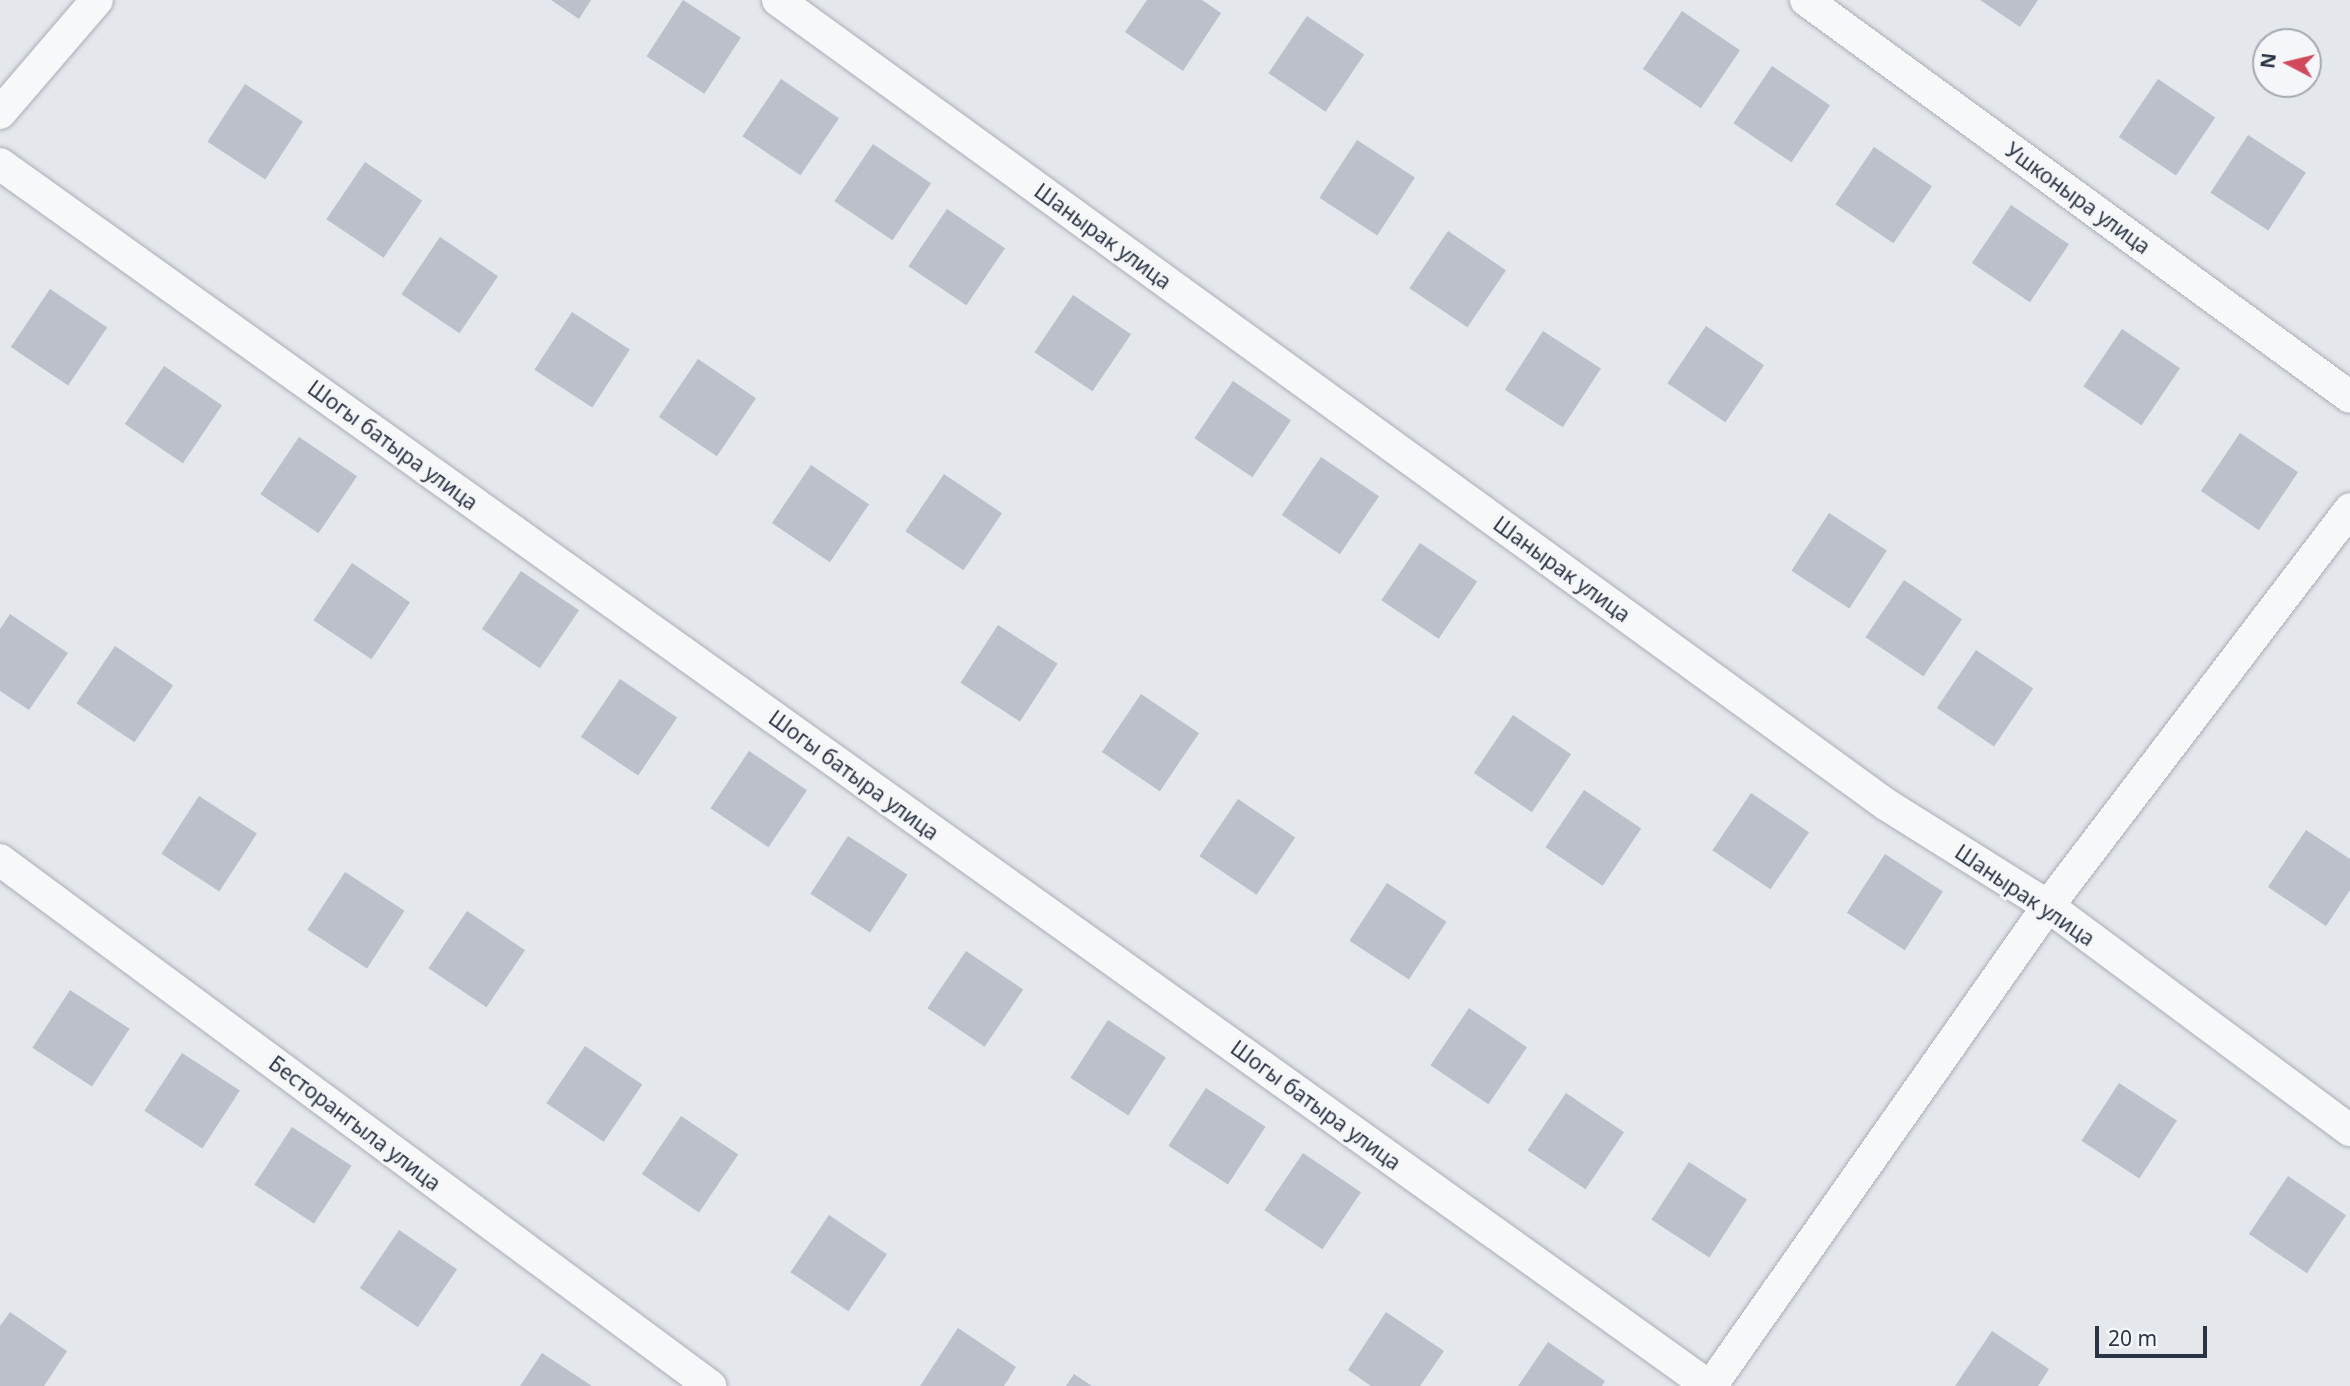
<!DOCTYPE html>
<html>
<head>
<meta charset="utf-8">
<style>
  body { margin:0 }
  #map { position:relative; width:2350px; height:1386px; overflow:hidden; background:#e4e7ec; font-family:"Noto Sans",sans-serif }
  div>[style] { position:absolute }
  .building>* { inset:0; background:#bbc0ca; transform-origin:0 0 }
  .roads { filter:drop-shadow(0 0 2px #a9aeb7) drop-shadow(0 0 2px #a9aeb7) }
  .street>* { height:32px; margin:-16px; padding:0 16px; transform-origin:16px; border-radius:16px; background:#f7f8fa }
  span { translate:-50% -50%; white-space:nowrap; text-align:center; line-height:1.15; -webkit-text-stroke:6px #f4f6f9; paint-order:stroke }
  .street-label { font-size:21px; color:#2b3445 }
  .north { position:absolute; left:2252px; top:28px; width:70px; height:70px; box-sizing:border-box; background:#f4f6f9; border:2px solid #a4a8b1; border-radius:50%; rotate:277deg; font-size:19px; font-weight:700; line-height:28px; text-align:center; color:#2b3445 }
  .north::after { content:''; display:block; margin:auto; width:24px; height:32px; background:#d1495b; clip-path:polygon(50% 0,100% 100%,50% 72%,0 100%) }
  .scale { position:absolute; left:2095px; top:1326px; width:112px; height:32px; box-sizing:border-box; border:4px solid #2b3445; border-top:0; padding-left:9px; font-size:21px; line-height:24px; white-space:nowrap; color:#2b3445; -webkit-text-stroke:5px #f4f6f9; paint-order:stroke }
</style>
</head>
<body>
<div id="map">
  <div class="building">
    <div style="clip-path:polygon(551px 0,591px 0,579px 19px)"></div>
    <div style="left:683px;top:0;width:69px;height:67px;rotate:33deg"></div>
    <div style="clip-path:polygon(1147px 0,1202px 0,1221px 13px,1183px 71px,1125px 32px)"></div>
    <div style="clip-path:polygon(1980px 0,2038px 0,2020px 27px)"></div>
    <div style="left:1682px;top:11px;width:70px;height:70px;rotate:34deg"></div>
    <div style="left:1307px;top:16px;width:69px;height:69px;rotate:34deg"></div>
    <div style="left:1772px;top:66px;width:70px;height:69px;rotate:34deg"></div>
    <div style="left:781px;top:79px;width:70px;height:69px;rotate:34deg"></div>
    <div style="left:2158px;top:79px;width:69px;height:70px;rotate:34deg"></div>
    <div style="left:245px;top:84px;width:69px;height:69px;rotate:33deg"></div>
    <div style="left:2248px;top:135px;width:69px;height:69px;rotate:33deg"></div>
    <div style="left:1357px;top:140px;width:69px;height:69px;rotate:33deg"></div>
    <div style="left:873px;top:144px;width:70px;height:69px;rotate:34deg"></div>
    <div style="left:1874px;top:147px;width:70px;height:69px;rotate:34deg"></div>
    <div style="left:365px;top:162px;width:69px;height:69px;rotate:34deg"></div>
    <div style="left:2011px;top:205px;width:70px;height:70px;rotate:34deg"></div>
    <div style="left:947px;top:209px;width:70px;height:69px;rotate:34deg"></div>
    <div style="left:1448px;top:231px;width:70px;height:69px;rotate:34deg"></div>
    <div style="left:440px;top:237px;width:70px;height:69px;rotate:34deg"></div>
    <div style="left:50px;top:289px;width:69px;height:70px;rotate:34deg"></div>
    <div style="left:1073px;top:295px;width:70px;height:69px;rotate:34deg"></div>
    <div style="left:572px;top:312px;width:69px;height:69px;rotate:33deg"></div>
    <div style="left:1706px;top:326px;width:70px;height:69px;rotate:34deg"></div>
    <div style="left:2122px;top:329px;width:70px;height:69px;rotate:34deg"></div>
    <div style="left:1543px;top:331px;width:69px;height:70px;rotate:33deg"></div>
    <div style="left:698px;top:359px;width:70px;height:70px;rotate:34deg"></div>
    <div style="left:164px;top:366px;width:70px;height:70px;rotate:34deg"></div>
    <div style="left:1233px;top:381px;width:70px;height:69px;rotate:34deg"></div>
    <div style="left:2240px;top:433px;width:70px;height:70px;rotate:34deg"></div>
    <div style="left:299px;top:437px;width:70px;height:69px;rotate:34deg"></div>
    <div style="left:1321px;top:457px;width:70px;height:70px;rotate:34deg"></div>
    <div style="left:811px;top:465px;width:70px;height:70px;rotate:34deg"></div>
    <div style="left:944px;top:474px;width:70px;height:69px;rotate:34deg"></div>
    <div style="left:1829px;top:513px;width:69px;height:69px;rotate:33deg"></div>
    <div style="left:1420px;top:543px;width:69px;height:69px;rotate:34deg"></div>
    <div style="left:352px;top:563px;width:70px;height:69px;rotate:34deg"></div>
    <div style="left:521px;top:571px;width:70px;height:70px;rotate:34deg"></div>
    <div style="left:1904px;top:580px;width:70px;height:69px;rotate:34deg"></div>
    <div style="clip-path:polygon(10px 614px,68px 653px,29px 710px,0 691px,0 629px)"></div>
    <div style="left:998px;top:625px;width:71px;height:69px;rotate:33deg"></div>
    <div style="left:115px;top:646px;width:70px;height:69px;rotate:34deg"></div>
    <div style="left:1976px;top:650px;width:69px;height:70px;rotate:34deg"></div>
    <div style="left:620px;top:679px;width:69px;height:70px;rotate:34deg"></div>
    <div style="left:1141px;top:694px;width:70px;height:70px;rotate:34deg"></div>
    <div style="left:1513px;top:715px;width:70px;height:70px;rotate:34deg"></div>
    <div style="left:749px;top:751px;width:70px;height:69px;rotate:34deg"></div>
    <div style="left:1584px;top:790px;width:69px;height:69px;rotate:34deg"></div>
    <div style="left:1751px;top:793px;width:70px;height:69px;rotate:34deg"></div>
    <div style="left:199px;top:796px;width:69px;height:69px;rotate:33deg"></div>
    <div style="left:1238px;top:799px;width:69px;height:69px;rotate:34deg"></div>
    <div style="clip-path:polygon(2306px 830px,2350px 859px,2350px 890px,2326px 926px,2268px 887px)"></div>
    <div style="left:848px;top:836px;width:71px;height:69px;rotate:33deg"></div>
    <div style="left:1885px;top:854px;width:69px;height:70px;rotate:33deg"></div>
    <div style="left:345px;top:872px;width:71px;height:69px;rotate:33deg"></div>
    <div style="left:1387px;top:883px;width:71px;height:69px;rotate:33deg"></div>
    <div style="left:467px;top:911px;width:70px;height:69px;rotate:34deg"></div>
    <div style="left:966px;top:951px;width:69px;height:69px;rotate:34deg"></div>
    <div style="left:70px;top:990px;width:71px;height:69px;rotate:33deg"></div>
    <div style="left:1469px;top:1008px;width:70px;height:69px;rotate:34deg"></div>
    <div style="left:1108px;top:1020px;width:69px;height:69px;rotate:33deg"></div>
    <div style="left:585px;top:1046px;width:69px;height:69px;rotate:34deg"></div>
    <div style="left:182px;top:1053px;width:69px;height:69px;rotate:33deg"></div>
    <div style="left:2119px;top:1083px;width:69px;height:69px;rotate:33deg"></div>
    <div style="left:1206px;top:1088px;width:71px;height:69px;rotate:33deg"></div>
    <div style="left:1566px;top:1093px;width:70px;height:69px;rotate:34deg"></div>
    <div style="left:681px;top:1116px;width:69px;height:70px;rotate:34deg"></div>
    <div style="left:292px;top:1127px;width:71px;height:69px;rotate:33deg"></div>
    <div style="left:1303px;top:1153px;width:70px;height:69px;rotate:34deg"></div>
    <div style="left:1689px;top:1162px;width:69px;height:69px;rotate:33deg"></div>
    <div style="left:2288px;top:1176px;width:70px;height:70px;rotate:34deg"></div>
    <div style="left:829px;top:1215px;width:70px;height:69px;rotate:34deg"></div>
    <div style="left:399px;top:1230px;width:70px;height:70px;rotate:34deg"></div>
    <div style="clip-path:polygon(10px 1312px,67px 1351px,44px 1386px,0 1386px,0 1326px)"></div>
    <div style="clip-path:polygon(1386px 1312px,1444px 1351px,1420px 1386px,1371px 1386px,1348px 1370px)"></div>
    <div style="clip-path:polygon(958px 1328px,1016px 1367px,1004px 1386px,920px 1386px)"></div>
    <div style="clip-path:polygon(1992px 1331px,2049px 1369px,2038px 1386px,1955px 1386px)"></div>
    <div style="clip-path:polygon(1548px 1342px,1605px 1381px,1602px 1386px,1518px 1386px)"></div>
    <div style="clip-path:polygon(542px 1353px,592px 1386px,520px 1386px)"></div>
    <div style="clip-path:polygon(1074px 1374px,1092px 1386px,1066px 1386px)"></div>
  </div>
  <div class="roads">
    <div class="street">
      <div style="left:778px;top:0;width:1370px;rotate:35.98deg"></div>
      <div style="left:1887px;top:805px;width:190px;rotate:32.1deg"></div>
      <div style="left:2048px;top:906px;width:376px;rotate:36.6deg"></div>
      <div style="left:1806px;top:0;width:673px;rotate:36.12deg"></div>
      <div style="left:0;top:113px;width:149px;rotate:-49.4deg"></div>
      <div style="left:0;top:164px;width:2101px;rotate:35.57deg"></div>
      <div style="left:0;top:860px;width:884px;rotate:36.53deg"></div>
      <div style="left:1711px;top:1386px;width:586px;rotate:-54.93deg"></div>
      <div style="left:2048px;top:906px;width:499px;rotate:-52.7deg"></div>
    </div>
  </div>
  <div class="street-label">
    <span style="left:2078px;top:198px;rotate:36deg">Ушконыра улица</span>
    <span style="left:1103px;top:236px;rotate:36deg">Шанырак улица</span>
    <span style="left:393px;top:445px;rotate:36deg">Шогы батыра улица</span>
    <span style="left:1562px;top:569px;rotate:36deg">Шанырак улица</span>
    <span style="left:854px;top:775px;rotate:36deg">Шогы батыра улица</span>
    <span style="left:2025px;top:895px;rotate:34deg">Шанырак улица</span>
    <span style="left:1316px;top:1105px;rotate:36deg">Шогы батыра улица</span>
    <span style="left:355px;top:1123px;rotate:37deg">Бесторангыла улица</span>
  </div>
  <div class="north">N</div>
  <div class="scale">20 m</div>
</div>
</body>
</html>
